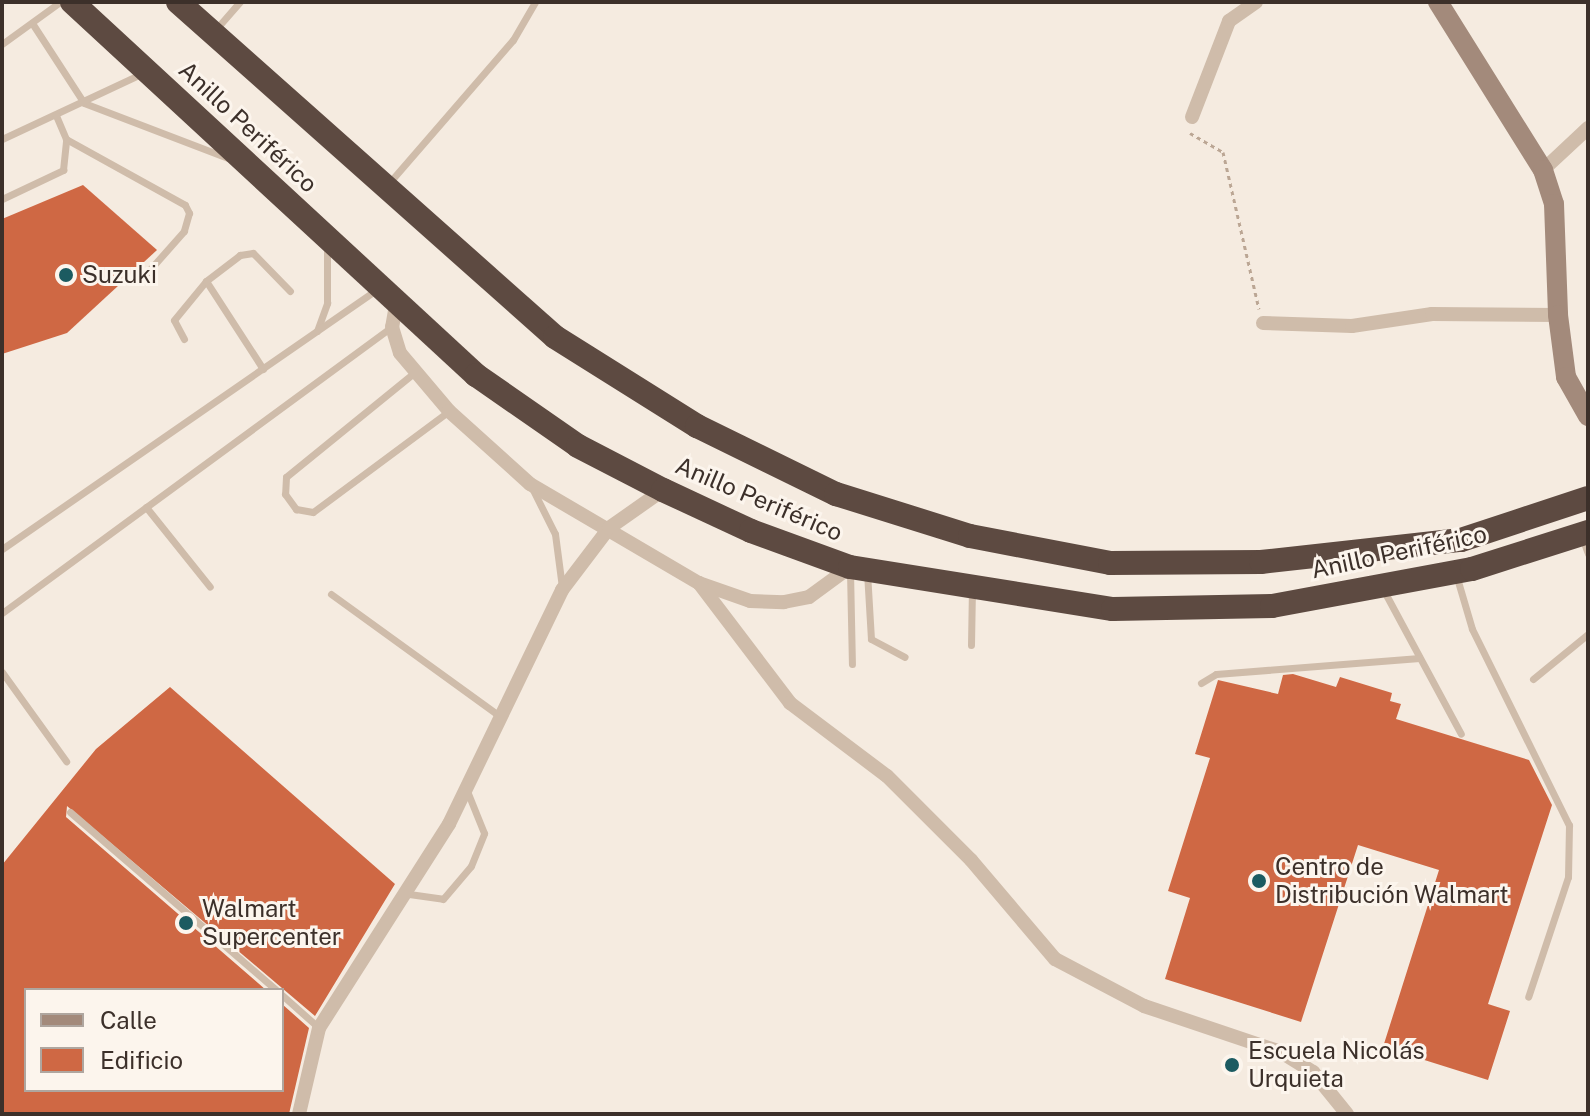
<!DOCTYPE html>
<html>
<head>
<meta charset="utf-8">
<style>
  body { margin:0 }
  #map { position:relative; width:1590px; height:1116px; overflow:hidden; background:#f5ebe0; font-family:"Public Sans",sans-serif }
  div>[style] { position:absolute }
  .building>* { inset:0; background:#cf6844 }
  .path>* { height:3px; margin-top:-1.5px; transform-origin:0; background:repeating-linear-gradient(90deg,#bba694 0 4px,transparent 0 8px) }
  .lane>* { height:7px; margin:-3.5px; padding:0 3.5px; transform-origin:3.5px; border-radius:3.5px; background:#cfbcaa }
  .street>* { height:14px; margin:-7px; padding:0 7px; transform-origin:7px; border-radius:7px; background:#cfbcaa }
  .secondary>* { height:20px; margin:-10px; padding:0 10px; transform-origin:10px; border-radius:10px; background:#a38a7b }
  .highway>* { height:24px; margin:-12px; padding:0 12px; transform-origin:12px; border-radius:12px; background:#5d4a41 }
  .dots>* { width:22px; height:22px; translate:-50% -50%; box-sizing:border-box; border:4px solid #fcf5ed; border-radius:50% }
  span { translate:-50% -50%; white-space:nowrap; text-align:center; line-height:1.15; -webkit-text-stroke:6px #fcf5ed; paint-order:stroke }
  .street-label { font-size:24px; color:#3c302a }
  .poi-label { font-size:24px; color:#3c302a }
  .left { translate:0 -50%; text-align:left }
  .frame { position:absolute; inset:0; border:4px solid #3c302a; pointer-events:none }
  .legend { position:absolute; left:24px; top:988px; width:260px; height:104px; box-sizing:border-box; background:#fcf5ed; border:2px solid #afa69f; margin:0; padding:10px 14px; list-style:none; font-size:24px; color:#3c302a }
  .legend li { display:flex; align-items:center; gap:16px; height:40px }
  .legend b { width:40px; border:2px solid #afa69f }
</style>
</head>
<body>
<div id="map">
  <div class="building">
    <div style="clip-path:polygon(83px 185px,157px 250px,67px 333px,2px 354px,2px 219px)"></div>
    <div style="clip-path:polygon(1293px 674px,1336px 687px,1340px 677px,1392px 693px,1390px 701px,1401px 704px,1396px 719px,1529px 760px,1552px 805px,1488px 1004px,1510px 1011px,1488px 1080px,1383px 1047px,1439px 870px,1358px 845px,1301px 1022px,1165px 979px,1190px 898px,1168px 891px,1210px 758px,1195px 754px,1218px 680px,1278px 694px,1283px 675px)"></div>
    <div style="clip-path:polygon(170px 687px,395px 884px,315px 1016px,67px 806px,66px 817px,266px 990px,26px 990px,26px 1090px,282px 1090px,282px 1004px,309px 1028px,289px 1114px,2px 1114px,2px 865px,96px 749px)"></div>
  </div>
  <div class="path">
    <div style="left:1190px;top:133px;width:38px;rotate:30deg"></div>
    <div style="left:1223px;top:152px;width:161px;rotate:77.1deg"></div>
  </div>
  <div class="lane">
    <div style="left:32px;top:23px;width:95px;rotate:57deg"></div>
    <div style="left:84px;top:103px;width:154px;rotate:20.9deg"></div>
    <div style="left:217px;top:28px;width:35px;rotate:-49deg"></div>
    <div style="left:2px;top:44px;width:72px;rotate:-35.9deg"></div>
    <div style="left:2px;top:139px;width:153px;rotate:-25.1deg"></div>
    <div style="left:66px;top:139px;width:136px;rotate:29deg"></div>
    <div style="left:185px;top:205px;width:9px;rotate:63deg"></div>
    <div style="left:189px;top:213px;width:19px;rotate:106deg"></div>
    <div style="left:184px;top:231px;width:57px;rotate:131.5deg"></div>
    <div style="left:389px;top:183px;width:189px;rotate:-49.1deg"></div>
    <div style="left:513px;top:40px;width:44px;rotate:-59.9deg"></div>
    <div style="left:2px;top:199px;width:68px;rotate:-25.4deg"></div>
    <div style="left:63px;top:170px;width:31px;rotate:-84deg"></div>
    <div style="left:66px;top:139px;width:26px;rotate:-113deg"></div>
    <div style="left:317px;top:331px;width:30px;rotate:-70deg"></div>
    <div style="left:327px;top:303px;width:58px;rotate:-90deg"></div>
    <div style="left:184px;top:339px;width:21px;rotate:-118deg"></div>
    <div style="left:174px;top:320px;width:50px;rotate:-50.6deg"></div>
    <div style="left:263px;top:369px;width:105px;rotate:-122.9deg"></div>
    <div style="left:206px;top:281px;width:43px;rotate:-37.4deg"></div>
    <div style="left:240px;top:255px;width:13px;rotate:-9deg"></div>
    <div style="left:253px;top:253px;width:53px;rotate:45.8deg"></div>
    <div style="left:415px;top:372px;width:166px;rotate:140.9deg"></div>
    <div style="left:286px;top:477px;width:17px;rotate:93deg"></div>
    <div style="left:285px;top:494px;width:19px;rotate:54deg"></div>
    <div style="left:296px;top:509px;width:17px;rotate:10deg"></div>
    <div style="left:313px;top:512px;width:169px;rotate:-36.6deg"></div>
    <div style="left:533px;top:490px;width:49px;rotate:63.4deg"></div>
    <div style="left:555px;top:534px;width:53px;rotate:82.5deg"></div>
    <div style="left:146px;top:507px;width:102px;rotate:51.3deg"></div>
    <div style="left:1583px;top:540px;width:15px;rotate:70deg"></div>
    <div style="left:2px;top:549px;width:456px;rotate:-34.7deg"></div>
    <div style="left:850px;top:571px;width:93px;rotate:88.8deg"></div>
    <div style="left:867px;top:572px;width:67px;rotate:86.6deg"></div>
    <div style="left:871px;top:639px;width:38px;rotate:28deg"></div>
    <div style="left:1457px;top:578px;width:53px;rotate:73.6deg"></div>
    <div style="left:1472px;top:629px;width:219px;rotate:63.7deg"></div>
    <div style="left:1569px;top:825px;width:52px;rotate:91.1deg"></div>
    <div style="left:1568px;top:877px;width:126px;rotate:108.4deg"></div>
    <div style="left:1384px;top:591px;width:162px;rotate:61.7deg"></div>
    <div style="left:331px;top:594px;width:210px;rotate:35.9deg"></div>
    <div style="left:2px;top:613px;width:484px;rotate:-36.3deg"></div>
    <div style="left:971px;top:645px;width:55px;rotate:-89deg"></div>
    <div style="left:2px;top:672px;width:110px;rotate:54.3deg"></div>
    <div style="left:1533px;top:679px;width:71px;rotate:-39.3deg"></div>
    <div style="left:1201px;top:683px;width:17px;rotate:-31deg"></div>
    <div style="left:1216px;top:674px;width:204px;rotate:-4.5deg"></div>
    <div style="left:70px;top:812px;width:272px;rotate:40.8deg"></div>
    <div style="left:409px;top:894px;width:34px;rotate:8deg"></div>
    <div style="left:443px;top:899px;width:43px;rotate:-49.7deg"></div>
    <div style="left:471px;top:866px;width:35px;rotate:-68deg"></div>
    <div style="left:484px;top:833px;width:45px;rotate:-112deg"></div>
    <div style="left:282px;top:995px;width:50px;rotate:41.7deg"></div>
  </div>
  <div class="street">
    <div style="left:1192px;top:117px;width:103px;rotate:-68.9deg"></div>
    <div style="left:1229px;top:21px;width:33px;rotate:-35deg"></div>
    <div style="left:1543px;top:170px;width:62px;rotate:-43deg"></div>
    <div style="left:396px;top:305px;width:22px;rotate:100deg"></div>
    <div style="left:392px;top:327px;width:27px;rotate:73deg"></div>
    <div style="left:400px;top:353px;width:76px;rotate:49.8deg"></div>
    <div style="left:449px;top:411px;width:109px;rotate:42deg"></div>
    <div style="left:530px;top:484px;width:196px;rotate:30.4deg"></div>
    <div style="left:699px;top:583px;width:54px;rotate:19.4deg"></div>
    <div style="left:750px;top:601px;width:34px;rotate:2deg"></div>
    <div style="left:784px;top:602px;width:25px;rotate:-11deg"></div>
    <div style="left:809px;top:597px;width:51px;rotate:-36.2deg"></div>
    <div style="left:1263px;top:323px;width:89px;rotate:1.9deg"></div>
    <div style="left:1352px;top:326px;width:81px;rotate:-8.5deg"></div>
    <div style="left:1432px;top:314px;width:126px;rotate:0.5deg"></div>
    <div style="left:699px;top:583px;width:151px;rotate:52.8deg"></div>
    <div style="left:790px;top:703px;width:121px;rotate:37deg"></div>
    <div style="left:887px;top:776px;width:119px;rotate:45deg"></div>
    <div style="left:971px;top:860px;width:130px;rotate:49.7deg"></div>
    <div style="left:1055px;top:959px;width:101px;rotate:27.8deg"></div>
    <div style="left:1144px;top:1006px;width:145px;rotate:18.6deg"></div>
    <div style="left:1281px;top:1052px;width:38px;rotate:32deg"></div>
    <div style="left:1313px;top:1072px;width:54px;rotate:51deg"></div>
    <div style="left:299px;top:1114px;width:88px;rotate:-76.9deg"></div>
    <div style="left:319px;top:1028px;width:242px;rotate:-57.5deg"></div>
    <div style="left:449px;top:824px;width:260px;rotate:-64.2deg"></div>
    <div style="left:562px;top:590px;width:78px;rotate:-52.8deg"></div>
    <div style="left:609px;top:528px;width:66px;rotate:-35.1deg"></div>
  </div>
  <div class="secondary">
    <div style="left:1438px;top:2px;width:198px;rotate:58deg"></div>
    <div style="left:1543px;top:170px;width:36px;rotate:72deg"></div>
    <div style="left:1554px;top:204px;width:111px;rotate:87.9deg"></div>
    <div style="left:1558px;top:315px;width:63px;rotate:82.6deg"></div>
    <div style="left:1566px;top:377px;width:45px;rotate:60.6deg"></div>
  </div>
  <div class="highway">
    <div style="left:72px;top:2px;width:550px;rotate:42.72deg"></div>
    <div style="left:476px;top:375px;width:124px;rotate:34.8deg"></div>
    <div style="left:578px;top:446px;width:96px;rotate:27.4deg"></div>
    <div style="left:663px;top:490px;width:97px;rotate:25deg"></div>
    <div style="left:751px;top:531px;width:105px;rotate:20deg"></div>
    <div style="left:850px;top:567px;width:266px;rotate:9.1deg"></div>
    <div style="left:1113px;top:609px;width:159px;rotate:-1.1deg"></div>
    <div style="left:1272px;top:606px;width:203px;rotate:-10.5deg"></div>
    <div style="left:1472px;top:569px;width:122px;rotate:-17.7deg"></div>
    <div style="left:178px;top:2px;width:504px;rotate:41.62deg"></div>
    <div style="left:555px;top:337px;width:168px;rotate:32.1deg"></div>
    <div style="left:697px;top:426px;width:155px;rotate:26.1deg"></div>
    <div style="left:836px;top:494px;width:140px;rotate:17.4deg"></div>
    <div style="left:970px;top:536px;width:143px;rotate:10.9deg"></div>
    <div style="left:1110px;top:563px;width:151px;rotate:-0.4deg"></div>
    <div style="left:1261px;top:562px;width:201px;rotate:-6.3deg"></div>
    <div style="left:1461px;top:540px;width:134px;rotate:-18.3deg"></div>
  </div>
  <div class="dots">
    <div style="left:66px;top:275px;background:#1c5b61"></div>
    <div style="left:1259px;top:881px;background:#1c5b61"></div>
    <div style="left:186px;top:923px;background:#1c5b61"></div>
    <div style="left:1232px;top:1065px;background:#1c5b61"></div>
  </div>
  <div class="street-label">
    <span style="left:248px;top:127px;rotate:43deg">Anillo Periférico</span>
    <span style="left:759px;top:499px;rotate:23deg">Anillo Periférico</span>
    <span style="left:1399px;top:552px;rotate:-12deg">Anillo Periférico</span>
  </div>
  <div class="poi-label">
    <span class="left" style="left:82px;top:275px">Suzuki</span>
    <span class="left" style="left:1275px;top:881px">Centro de<br>Distribución Walmart</span>
    <span class="left" style="left:202px;top:923px">Walmart<br>Supercenter</span>
    <span class="left" style="left:1248px;top:1065px">Escuela Nicolás<br>Urquieta</span>
  </div>
  <div class="frame"></div>
  <ul class="legend">
  <li><b style="height:10px;background:#a38a7b"></b>Calle</li>
  <li><b style="height:22px;background:#cf6844"></b>Edificio</li>
  </ul>
</div>
</body>
</html>
